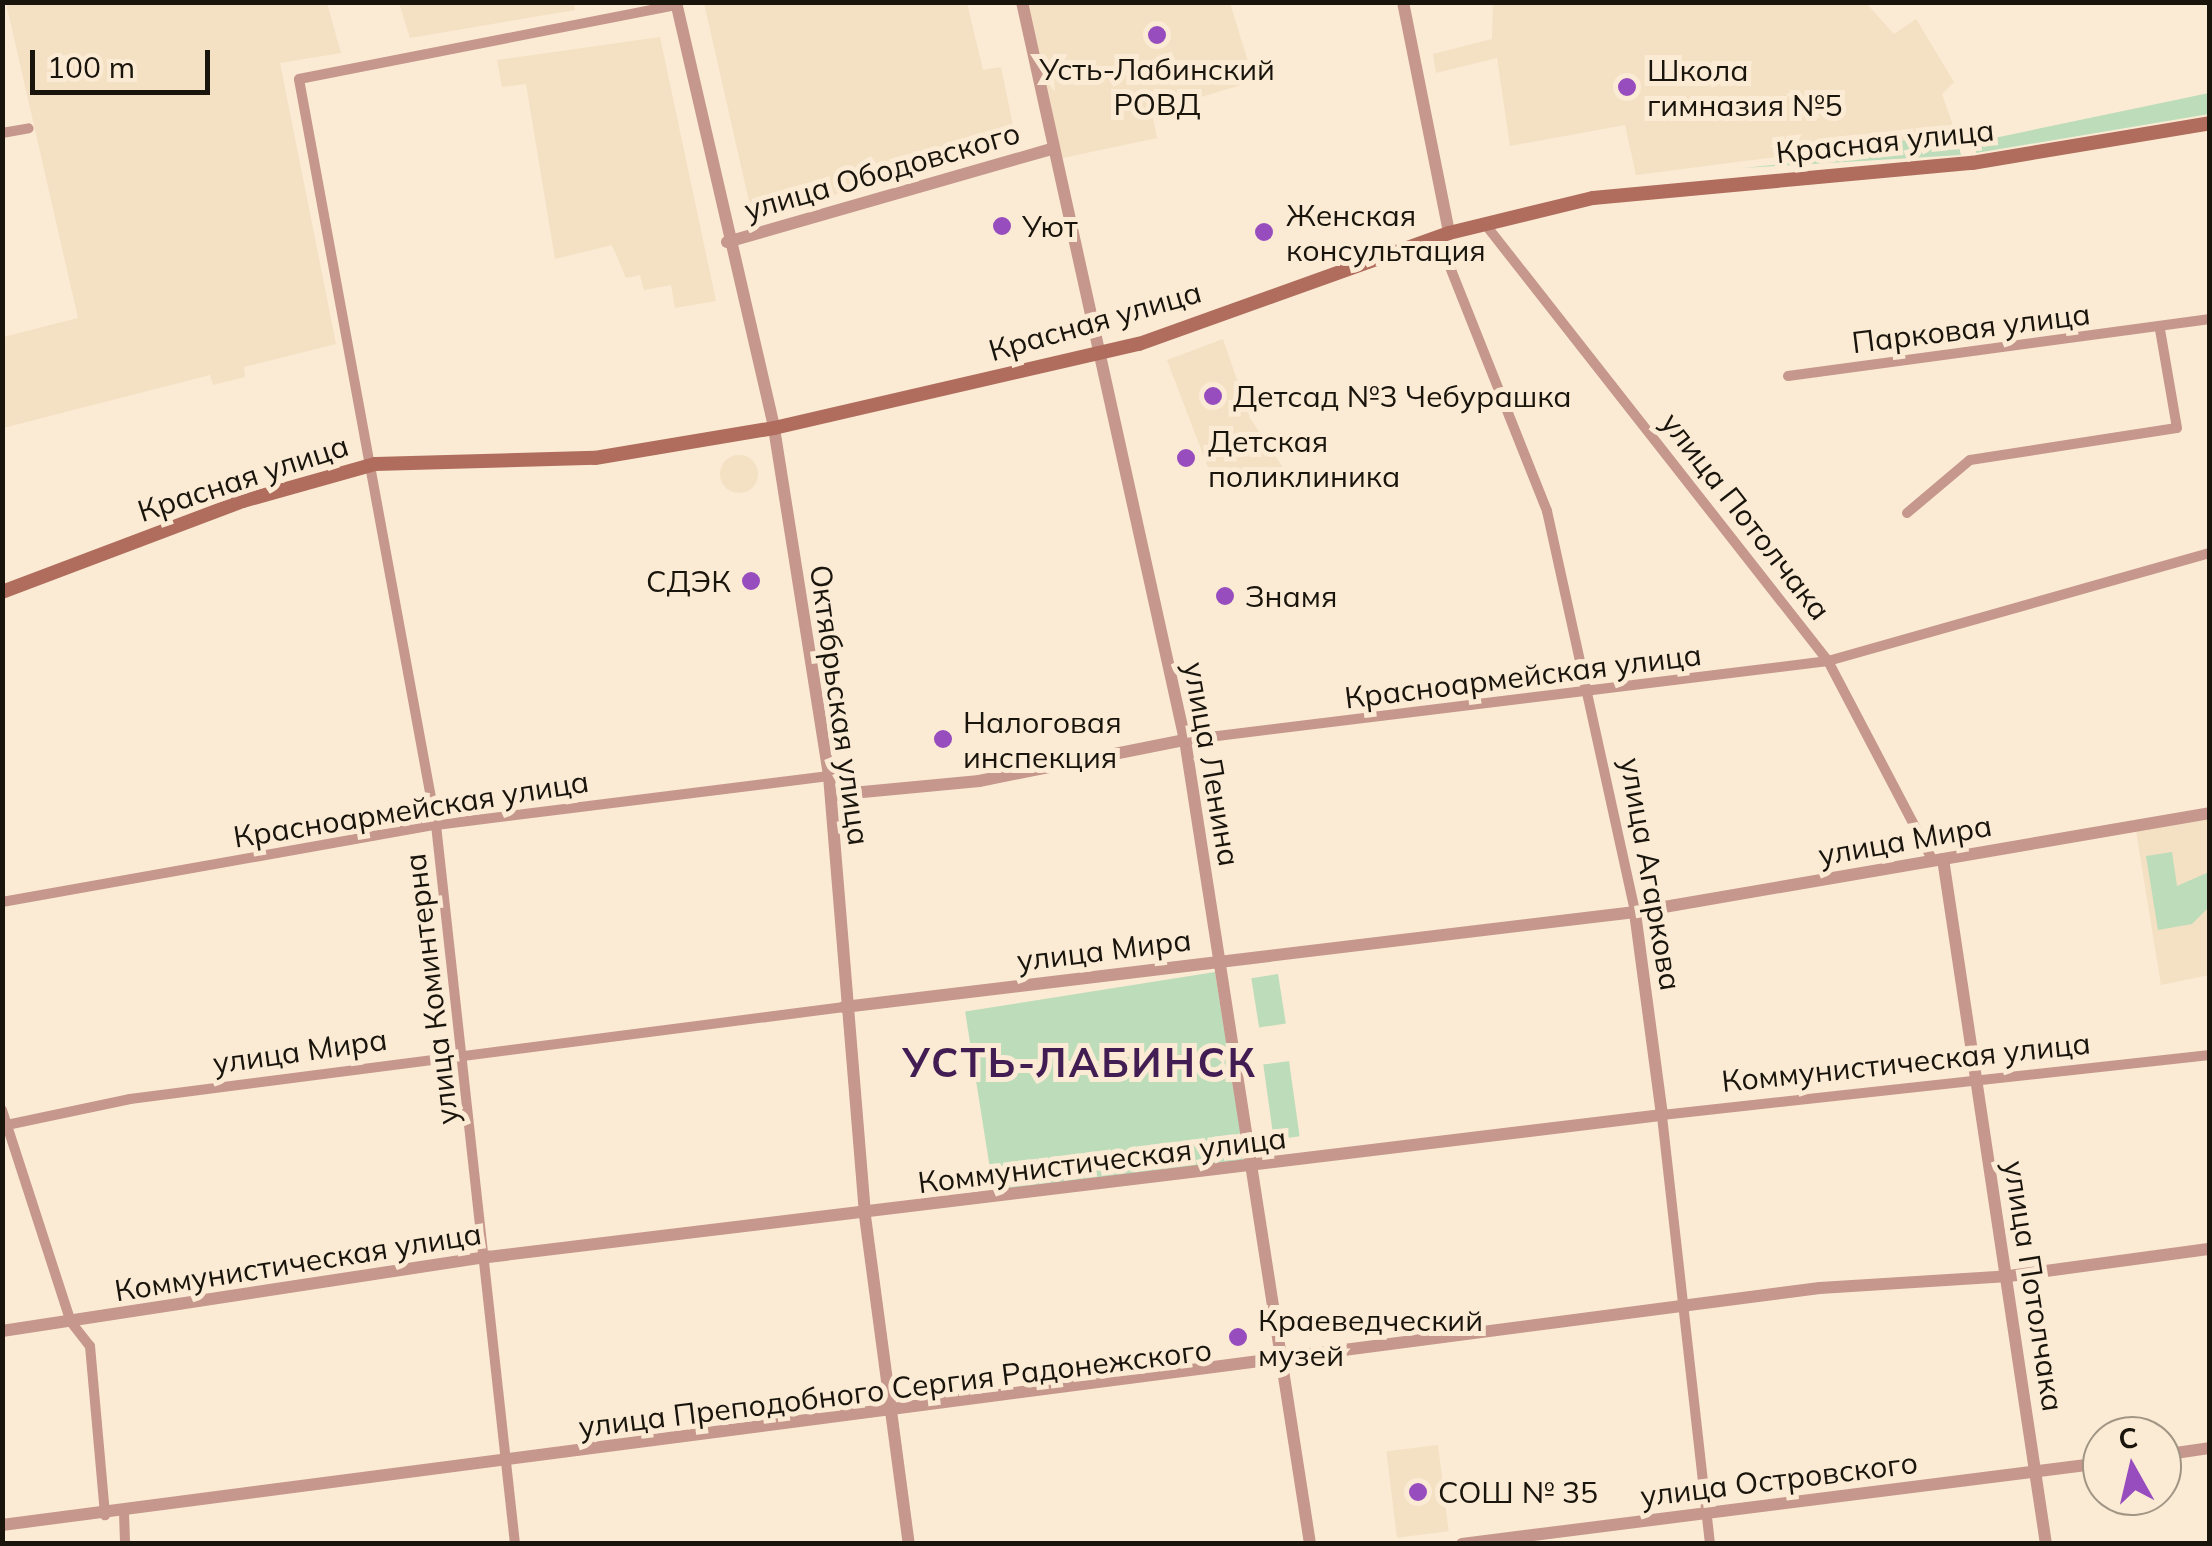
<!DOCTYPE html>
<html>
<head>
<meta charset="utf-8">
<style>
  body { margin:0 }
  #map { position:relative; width:2212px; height:1546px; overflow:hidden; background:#fbebd4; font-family:Mulish,sans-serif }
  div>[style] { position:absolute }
  .built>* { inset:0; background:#f4e0c3; transform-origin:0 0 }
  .round { border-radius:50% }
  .green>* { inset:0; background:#bcdcba; transform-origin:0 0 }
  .minor>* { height:10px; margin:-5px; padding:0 5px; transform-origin:5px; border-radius:5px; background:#c6978c }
  .tertiary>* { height:12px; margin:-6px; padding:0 6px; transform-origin:6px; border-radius:6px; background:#c6978c }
  .secondary>* { height:14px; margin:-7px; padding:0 7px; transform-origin:7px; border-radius:7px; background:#b06d5d }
  .dots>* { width:28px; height:28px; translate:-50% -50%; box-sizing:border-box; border:5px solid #fbebd4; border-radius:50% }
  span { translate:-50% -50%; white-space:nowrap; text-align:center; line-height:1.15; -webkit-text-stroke:10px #fbebd4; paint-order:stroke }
  .poi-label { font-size:30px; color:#19140c }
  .left { translate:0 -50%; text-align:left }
  .right { translate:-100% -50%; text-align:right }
  .street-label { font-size:30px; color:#19140c }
  .district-label { font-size:40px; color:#421d54; font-weight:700; letter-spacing:2.5px }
  .frame { position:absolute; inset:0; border:5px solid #19140c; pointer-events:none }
  .north { position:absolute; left:2082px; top:1416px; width:100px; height:100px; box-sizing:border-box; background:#fbebd4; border:2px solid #a19584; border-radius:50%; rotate:352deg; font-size:28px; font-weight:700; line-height:40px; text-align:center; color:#19140c }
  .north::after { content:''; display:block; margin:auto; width:35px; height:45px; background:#984dbf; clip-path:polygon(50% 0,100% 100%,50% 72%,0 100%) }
  .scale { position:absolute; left:30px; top:50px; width:180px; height:45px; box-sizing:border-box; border:5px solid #19140c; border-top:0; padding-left:12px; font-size:30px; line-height:35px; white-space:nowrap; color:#19140c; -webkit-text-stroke:8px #fbebd4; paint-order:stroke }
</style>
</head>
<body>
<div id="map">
  <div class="built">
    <div style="clip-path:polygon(6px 3px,327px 3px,341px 53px,280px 63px,336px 344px,244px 367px,245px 377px,213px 385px,210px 375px,3px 428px,3px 337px,78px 318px)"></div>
    <div style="clip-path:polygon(574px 3px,575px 10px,410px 38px,399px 3px)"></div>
    <div style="clip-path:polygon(704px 3px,967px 3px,983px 70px,1001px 67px,1016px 140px,753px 219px)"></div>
    <div style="clip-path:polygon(1025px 3px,1230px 3px,1254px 81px,1152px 112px,1157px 138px,1058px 159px)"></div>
    <div style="clip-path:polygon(1493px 3px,1866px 3px,1894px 34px,1916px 19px,1954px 82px,1942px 94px,1956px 134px,1636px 175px,1625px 125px,1510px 146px,1497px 58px,1436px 73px,1433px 54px,1492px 39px)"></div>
    <div style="clip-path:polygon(660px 37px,716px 301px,675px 308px,671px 285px,644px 290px,640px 275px,626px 278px,612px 245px,555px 259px,526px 84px,502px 87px,497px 60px)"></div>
    <div style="clip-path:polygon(1223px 339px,1250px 418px,1282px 466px,1275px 482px,1215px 486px,1167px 360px)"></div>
    <div class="round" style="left:720px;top:455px;width:38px;height:38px"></div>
    <div style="clip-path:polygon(2209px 819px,2209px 975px,2161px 985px,2136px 831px)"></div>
    <div style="left:1438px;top:1445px;width:87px;height:52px;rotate:83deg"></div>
  </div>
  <div class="green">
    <div style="clip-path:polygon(2209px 93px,2209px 114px,1976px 153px,1975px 142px)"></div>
    <div style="clip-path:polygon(1956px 134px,1961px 155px,1743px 168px,1802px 162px,1802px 153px)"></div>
    <div style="clip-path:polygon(2172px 852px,2177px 886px,2209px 872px,2209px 907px,2192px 924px,2158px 930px,2146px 856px)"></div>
    <div style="left:1215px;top:972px;width:190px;height:253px;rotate:81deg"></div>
    <div style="left:1278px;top:974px;width:50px;height:27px;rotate:81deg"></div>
    <div style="left:1289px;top:1061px;width:76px;height:26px;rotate:82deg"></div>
  </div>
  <div class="minor">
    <div style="left:2px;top:133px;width:27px;rotate:-10deg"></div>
    <div style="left:1485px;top:224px;width:556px;rotate:51.87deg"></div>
    <div style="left:1828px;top:661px;width:226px;rotate:62.3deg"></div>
    <div style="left:1438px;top:237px;width:295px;rotate:68.3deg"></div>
    <div style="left:1547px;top:511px;width:411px;rotate:77.6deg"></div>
    <div style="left:1788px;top:376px;width:426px;rotate:-7.7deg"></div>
    <div style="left:1907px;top:513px;width:82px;rotate:-40.1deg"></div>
    <div style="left:1970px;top:460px;width:209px;rotate:-8.8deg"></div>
    <div style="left:2177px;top:428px;width:99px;rotate:-99.8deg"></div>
    <div style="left:1185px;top:740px;width:648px;rotate:-7deg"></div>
    <div style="left:1828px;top:661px;width:397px;rotate:-15.8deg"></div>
    <div style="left:2px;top:902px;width:441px;rotate:-10.1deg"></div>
    <div style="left:436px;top:825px;width:396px;rotate:-7.1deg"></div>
    <div style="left:2px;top:1110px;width:223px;rotate:72deg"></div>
    <div style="left:71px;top:1322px;width:31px;rotate:52deg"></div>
    <div style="left:90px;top:1346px;width:170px;rotate:84.9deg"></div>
    <div style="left:2px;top:1126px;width:131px;rotate:-11.9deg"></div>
    <div style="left:130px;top:1099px;width:720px;rotate:-7.34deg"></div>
    <div style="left:124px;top:1513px;width:31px;rotate:88deg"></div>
    <div style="left:515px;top:1544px;width:723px;rotate:-96.27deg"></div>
    <div style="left:436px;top:825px;width:758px;rotate:-100.41deg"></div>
    <div style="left:299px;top:79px;width:384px;rotate:-11.1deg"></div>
    <div style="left:1710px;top:1544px;width:432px;rotate:-96.4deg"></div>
    <div style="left:1662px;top:1115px;width:551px;rotate:-6.25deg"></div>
  </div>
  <div class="tertiary">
    <div style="left:676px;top:2px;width:437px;rotate:77deg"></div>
    <div style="left:774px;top:428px;width:352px;rotate:81deg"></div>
    <div style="left:829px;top:776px;width:441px;rotate:85.3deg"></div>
    <div style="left:865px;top:1216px;width:331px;rotate:82.4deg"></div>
    <div style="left:1022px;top:2px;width:756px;rotate:77.55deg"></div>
    <div style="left:1185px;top:740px;width:814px;rotate:81.16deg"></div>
    <div style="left:1403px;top:2px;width:236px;rotate:78.7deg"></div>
    <div style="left:727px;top:242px;width:337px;rotate:-16deg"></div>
    <div style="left:831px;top:795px;width:149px;rotate:-5.4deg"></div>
    <div style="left:979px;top:781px;width:210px;rotate:-11.3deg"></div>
    <div style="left:1943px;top:859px;width:693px;rotate:81.45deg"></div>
    <div style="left:844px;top:1007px;width:797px;rotate:-6.85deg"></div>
    <div style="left:1635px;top:912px;width:583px;rotate:-9.77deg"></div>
    <div style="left:2px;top:1331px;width:492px;rotate:-8.7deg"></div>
    <div style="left:488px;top:1257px;width:1183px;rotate:-6.9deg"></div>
    <div style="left:1662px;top:1115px;width:205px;rotate:-97.6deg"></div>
    <div style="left:2162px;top:1455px;width:49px;rotate:-8.3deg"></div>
    <div style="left:2px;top:1525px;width:1833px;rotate:-7.43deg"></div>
    <div style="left:1820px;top:1288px;width:189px;rotate:-3.6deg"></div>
    <div style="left:2009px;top:1276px;width:203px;rotate:-7.7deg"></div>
    <div style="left:1462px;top:1544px;width:645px;rotate:-7.21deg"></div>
  </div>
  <div class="secondary">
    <div style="left:2px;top:592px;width:258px;rotate:-20.7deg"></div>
    <div style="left:243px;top:501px;width:137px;rotate:-15.7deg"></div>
    <div style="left:375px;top:464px;width:220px;rotate:-1.6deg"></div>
    <div style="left:595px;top:458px;width:181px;rotate:-9.5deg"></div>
    <div style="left:774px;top:428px;width:375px;rotate:-13deg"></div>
    <div style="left:1139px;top:344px;width:329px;rotate:-19.7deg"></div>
    <div style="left:1449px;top:233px;width:148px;rotate:-13.7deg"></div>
    <div style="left:1593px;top:198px;width:381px;rotate:-5.3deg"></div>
    <div style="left:1972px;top:163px;width:241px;rotate:-9.5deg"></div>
  </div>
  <div class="dots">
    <div style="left:1157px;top:35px;background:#984dbf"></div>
    <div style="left:1627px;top:87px;background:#984dbf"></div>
    <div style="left:1002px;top:226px;background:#984dbf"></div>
    <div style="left:1264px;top:232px;background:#984dbf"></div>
    <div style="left:1213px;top:396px;background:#984dbf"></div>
    <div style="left:1186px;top:458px;background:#984dbf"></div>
    <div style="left:751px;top:581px;background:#984dbf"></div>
    <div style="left:1225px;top:596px;background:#984dbf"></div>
    <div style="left:943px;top:739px;background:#984dbf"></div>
    <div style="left:1238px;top:1337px;background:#984dbf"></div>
    <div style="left:1418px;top:1492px;background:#984dbf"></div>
  </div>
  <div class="poi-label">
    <span style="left:1157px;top:86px">Усть-Лабинский<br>РОВД</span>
    <span class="left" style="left:1647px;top:87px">Школа<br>гимназия №5</span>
    <span class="left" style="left:1286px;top:232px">Женская<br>консультация</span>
    <span class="left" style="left:1022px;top:226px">Уют</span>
    <span class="left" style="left:1233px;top:396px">Детсад №3 Чебурашка</span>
    <span class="left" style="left:1208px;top:458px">Детская<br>поликлиника</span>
    <span class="right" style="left:731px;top:581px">СДЭК</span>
    <span class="left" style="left:1245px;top:596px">Знамя</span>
    <span class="left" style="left:963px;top:739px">Налоговая<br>инспекция</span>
    <span class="left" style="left:1258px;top:1337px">Краеведческий<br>музей</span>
    <span class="left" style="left:1438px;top:1492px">СОШ № 35</span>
  </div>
  <div class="street-label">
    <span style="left:1885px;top:141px;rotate:-6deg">Красная улица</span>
    <span style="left:882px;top:171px;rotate:-16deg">улица Ободовского</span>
    <span style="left:1095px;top:321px;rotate:-16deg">Красная улица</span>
    <span style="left:1971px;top:328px;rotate:-7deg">Парковая улица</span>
    <span style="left:243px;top:478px;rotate:-18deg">Красная улица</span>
    <span style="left:1746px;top:516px;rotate:52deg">улица Потолчака</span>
    <span style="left:1523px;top:676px;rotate:-7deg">Красноармейская улица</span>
    <span style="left:840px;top:705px;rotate:82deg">Октябрьская улица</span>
    <span style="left:1212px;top:764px;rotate:80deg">улица Ленина</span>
    <span style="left:411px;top:809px;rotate:-9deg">Красноармейская улица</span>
    <span style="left:1905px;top:840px;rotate:-10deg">улица Мира</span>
    <span style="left:1651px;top:874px;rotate:80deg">улица Агаркова</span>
    <span style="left:1104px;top:950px;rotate:-7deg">улица Мира</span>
    <span style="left:431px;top:989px;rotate:-97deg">улица Коминтерна</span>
    <span style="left:300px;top:1051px;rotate:-8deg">улица Мира</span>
    <span style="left:1906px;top:1062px;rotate:-6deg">Коммунистическая улица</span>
    <span style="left:1102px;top:1160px;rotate:-7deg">Коммунистическая улица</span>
    <span style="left:298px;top:1262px;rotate:-9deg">Коммунистическая улица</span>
    <span style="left:2034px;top:1286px;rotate:81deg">улица Потолчака</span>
    <span style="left:895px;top:1388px;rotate:-7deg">улица Преподобного Сергия Радонежского</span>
    <span style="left:1779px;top:1479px;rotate:-7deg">улица Островского</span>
  </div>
  <div class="district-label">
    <span style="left:1080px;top:1062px">УСТЬ-ЛАБИНСК</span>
  </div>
  <div class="frame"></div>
  <div class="north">С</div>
  <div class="scale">100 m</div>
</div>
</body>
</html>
